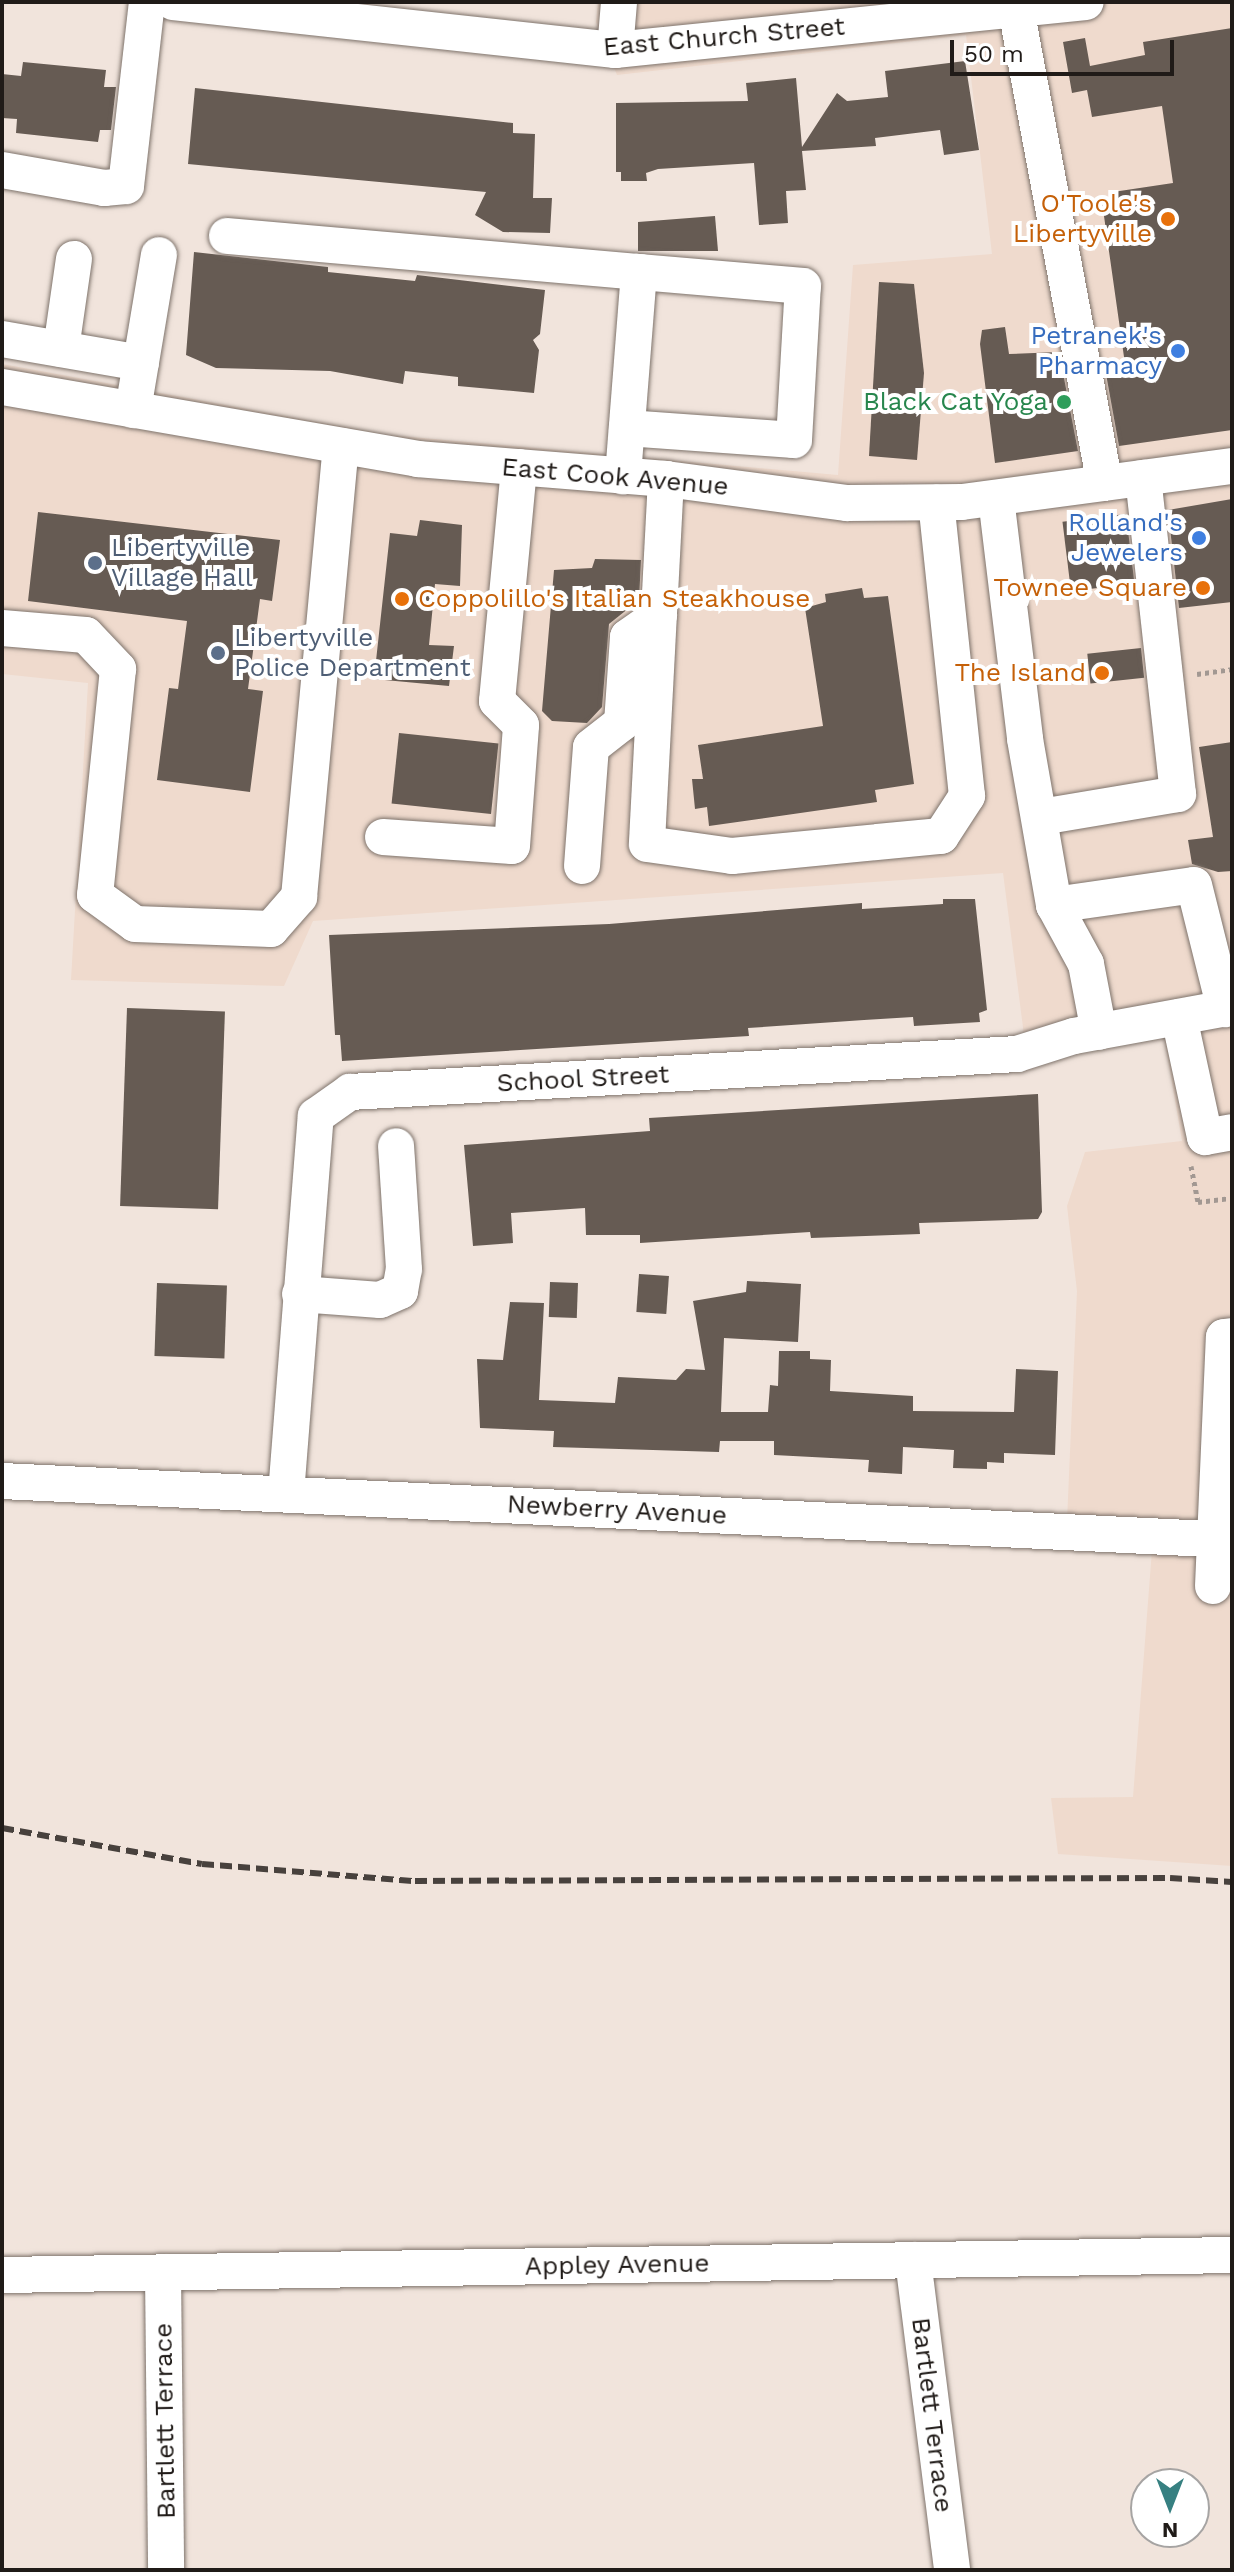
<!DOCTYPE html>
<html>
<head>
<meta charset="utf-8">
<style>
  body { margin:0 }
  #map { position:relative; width:1234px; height:2572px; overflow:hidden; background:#f1e4dc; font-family:"Work Sans",sans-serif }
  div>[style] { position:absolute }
  .built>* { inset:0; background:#efdacd }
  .building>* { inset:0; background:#665b53; transform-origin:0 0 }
  .path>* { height:5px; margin-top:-2.5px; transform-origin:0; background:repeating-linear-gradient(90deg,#a29892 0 4px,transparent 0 8px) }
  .roads { filter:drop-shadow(0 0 2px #7e736b) drop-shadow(0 0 2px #7e736b) }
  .minor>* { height:36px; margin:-18px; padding:0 18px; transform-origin:18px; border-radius:18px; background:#fff }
  .rail>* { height:6px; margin-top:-3px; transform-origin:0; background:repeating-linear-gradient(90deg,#48413d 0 12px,transparent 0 18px) }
  .dots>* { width:22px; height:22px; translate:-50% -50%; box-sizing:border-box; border:4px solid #fff; border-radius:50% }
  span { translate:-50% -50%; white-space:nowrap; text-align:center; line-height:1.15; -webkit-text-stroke:8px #fff; paint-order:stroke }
  .street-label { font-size:26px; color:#201b18 }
  .food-label { font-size:26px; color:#c56008 }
  .right { translate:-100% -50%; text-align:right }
  .left { translate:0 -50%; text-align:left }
  .shop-label { font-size:26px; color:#366cbe }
  .leisure-label { font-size:26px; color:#27864d }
  .service-label { font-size:26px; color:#4e5e75 }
  .frame { position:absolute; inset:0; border:4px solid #201b18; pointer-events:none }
  .north { position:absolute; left:1130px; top:2468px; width:80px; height:80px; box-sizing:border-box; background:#fff; border:2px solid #a6a4a3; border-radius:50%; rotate:180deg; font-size:22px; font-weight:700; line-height:32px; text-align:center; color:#201b18 }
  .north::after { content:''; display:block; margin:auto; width:28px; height:36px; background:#378081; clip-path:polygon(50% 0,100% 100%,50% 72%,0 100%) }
  .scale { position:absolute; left:950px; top:40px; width:224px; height:36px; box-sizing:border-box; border:4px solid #201b18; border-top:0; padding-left:10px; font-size:24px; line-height:28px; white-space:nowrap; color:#201b18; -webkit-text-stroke:6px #fff; paint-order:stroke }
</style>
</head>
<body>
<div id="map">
  <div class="built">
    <div style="clip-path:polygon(598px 2px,1232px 2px,1232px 1866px,1058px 1854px,1051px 1798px,1133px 1797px,1154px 1524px,1067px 1521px,1077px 1291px,1067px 1206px,1085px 1152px,1182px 1141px,1159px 1007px,1024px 1035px,1003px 873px,313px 921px,284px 986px,71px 980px,88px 683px,2px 674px,2px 364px,389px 435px,838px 475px,853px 265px,992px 254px,966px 35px,617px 75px,596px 22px)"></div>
  </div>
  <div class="building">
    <div style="clip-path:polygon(1232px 28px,1232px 430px,1119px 446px,1106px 374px,1126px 371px,1102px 202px,1114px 201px,1113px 192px,1173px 183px,1162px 106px,1092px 117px,1087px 90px,1072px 93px,1063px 42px,1085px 38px,1090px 66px,1145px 55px,1143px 42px)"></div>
    <div style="clip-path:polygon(965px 61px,979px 150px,944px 155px,940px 130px,875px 138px,876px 146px,802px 151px,806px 190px,786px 191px,788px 223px,759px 225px,754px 163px,658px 169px,646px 173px,647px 181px,621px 181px,621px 172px,616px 172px,616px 103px,748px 101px,746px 83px,796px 78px,802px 147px,837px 93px,847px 101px,888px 97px,885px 71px)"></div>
    <div style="clip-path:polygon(23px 62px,106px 70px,104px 87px,116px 87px,111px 130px,100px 130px,98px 142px,16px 133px,17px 119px,2px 118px,2px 74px,21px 76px)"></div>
    <div style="clip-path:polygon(195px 88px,513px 123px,513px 133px,535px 134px,533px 198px,552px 198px,550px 233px,503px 232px,475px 215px,486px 192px,188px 164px)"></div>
    <div style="clip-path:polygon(715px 216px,718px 251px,638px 251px,638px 222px)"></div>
    <div style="clip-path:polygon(194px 252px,328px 267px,328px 272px,415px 281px,417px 275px,545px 290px,540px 334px,533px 340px,539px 350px,534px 393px,458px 386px,458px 377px,405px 371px,403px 384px,330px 371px,216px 368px,186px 355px)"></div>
    <div style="clip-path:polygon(879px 282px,914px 284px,924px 373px,917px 460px,869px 456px)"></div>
    <div style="clip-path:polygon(1005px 327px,1009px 354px,1059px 352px,1078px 451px,995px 463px,980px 344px,982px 330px)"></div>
    <div style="clip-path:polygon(1232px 499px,1232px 602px,1179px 608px,1168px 510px)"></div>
    <div style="clip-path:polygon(38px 512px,280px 540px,272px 601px,260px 599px,248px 689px,263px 691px,250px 792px,157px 780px,169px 688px,178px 689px,187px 621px,28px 601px)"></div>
    <div style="left:1126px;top:514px;width:70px;height:64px;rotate:83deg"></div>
    <div style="clip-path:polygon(420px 520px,462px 525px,460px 586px,435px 584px,429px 645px,454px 646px,449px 686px,374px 679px,390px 533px,417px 536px)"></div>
    <div style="clip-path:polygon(595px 559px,641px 560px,639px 600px,609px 624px,602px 707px,587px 723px,552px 721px,542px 711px,554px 570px,592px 568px)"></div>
    <div style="clip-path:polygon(862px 588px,864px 598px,888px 596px,914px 784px,875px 790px,877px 802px,709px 826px,707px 807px,695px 809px,692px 779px,703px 779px,698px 745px,823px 726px,805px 608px,826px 602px,825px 594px)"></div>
    <div style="left:1141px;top:648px;width:30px;height:54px;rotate:84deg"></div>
    <div style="left:399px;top:733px;width:100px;height:71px;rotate:6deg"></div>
    <div style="clip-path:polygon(1232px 742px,1232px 871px,1218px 872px,1192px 864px,1188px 840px,1213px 837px,1199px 747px)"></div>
    <div style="clip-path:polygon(943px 899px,975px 899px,987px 1010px,979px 1013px,980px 1022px,914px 1026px,913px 1017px,864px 1020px,748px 1028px,749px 1036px,342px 1061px,340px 1035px,335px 1035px,329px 935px,609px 924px,862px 903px,862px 909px,943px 904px)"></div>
    <div style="left:127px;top:1008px;width:98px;height:198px;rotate:2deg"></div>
    <div style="clip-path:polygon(1038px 1094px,1042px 1212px,1038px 1219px,919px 1223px,920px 1234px,811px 1238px,810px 1232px,640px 1243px,640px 1235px,586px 1235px,585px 1208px,511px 1213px,513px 1243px,473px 1246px,464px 1145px,650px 1131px,649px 1118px)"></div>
    <div style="left:639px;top:1274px;width:30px;height:38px;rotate:4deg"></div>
    <div style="clip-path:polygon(747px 1281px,801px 1284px,798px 1342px,724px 1338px,721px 1412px,768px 1412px,770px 1385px,778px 1386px,779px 1351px,810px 1351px,810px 1359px,831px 1360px,830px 1391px,913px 1396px,913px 1411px,1014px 1412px,1016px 1369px,1058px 1371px,1055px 1455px,1004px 1453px,1004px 1463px,987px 1462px,987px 1469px,953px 1468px,954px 1450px,903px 1447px,902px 1474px,868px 1472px,869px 1460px,774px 1455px,774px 1441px,720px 1441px,719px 1452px,553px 1447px,554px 1431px,480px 1428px,477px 1359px,503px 1360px,510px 1302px,544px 1303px,539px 1400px,615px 1403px,618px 1377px,676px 1380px,686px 1369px,705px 1370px,693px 1301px,746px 1292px)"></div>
    <div style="left:550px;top:1282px;width:28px;height:35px;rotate:2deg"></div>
    <div style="left:157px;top:1283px;width:70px;height:73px;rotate:2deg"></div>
  </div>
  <div class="path">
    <div style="left:1197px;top:674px;width:35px;rotate:-8deg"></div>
    <div style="left:1191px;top:1166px;width:37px;rotate:79deg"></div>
    <div style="left:1198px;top:1202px;width:34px;rotate:-7deg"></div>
  </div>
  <div class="roads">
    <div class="minor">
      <div style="left:173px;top:2px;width:445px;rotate:6.2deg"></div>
      <div style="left:615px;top:50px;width:473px;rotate:-5.8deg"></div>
      <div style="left:1016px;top:9px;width:482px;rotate:79.4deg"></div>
      <div style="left:615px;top:50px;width:48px;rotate:-85.2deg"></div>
      <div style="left:2px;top:170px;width:104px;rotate:10deg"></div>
      <div style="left:104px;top:188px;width:22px;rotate:-5deg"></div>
      <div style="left:126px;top:186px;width:185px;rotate:-83.5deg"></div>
      <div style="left:227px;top:236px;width:414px;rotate:5deg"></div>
      <div style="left:639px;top:272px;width:205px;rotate:94.5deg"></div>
      <div style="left:2px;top:339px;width:141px;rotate:9.8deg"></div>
      <div style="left:61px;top:349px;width:91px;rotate:-81.8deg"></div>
      <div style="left:2px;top:387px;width:421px;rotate:9.8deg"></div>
      <div style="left:417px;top:459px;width:250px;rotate:4.6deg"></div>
      <div style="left:666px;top:479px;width:183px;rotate:7.6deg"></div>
      <div style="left:847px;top:503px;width:115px;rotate:-0.5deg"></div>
      <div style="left:962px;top:502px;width:272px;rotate:-7.6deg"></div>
      <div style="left:133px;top:410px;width:157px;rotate:-80.5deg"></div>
      <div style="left:627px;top:428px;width:167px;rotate:4.1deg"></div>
      <div style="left:794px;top:440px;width:154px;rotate:-86.7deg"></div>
      <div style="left:803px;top:286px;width:165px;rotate:-175.1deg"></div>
      <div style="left:666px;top:479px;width:365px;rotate:93deg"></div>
      <div style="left:647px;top:844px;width:86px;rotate:8deg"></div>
      <div style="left:732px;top:856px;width:210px;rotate:-5.5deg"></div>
      <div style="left:941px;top:836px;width:48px;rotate:-57deg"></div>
      <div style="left:967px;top:796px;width:295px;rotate:-96deg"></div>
      <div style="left:996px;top:498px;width:243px;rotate:83.1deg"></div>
      <div style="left:1025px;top:739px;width:169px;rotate:80.1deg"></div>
      <div style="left:1054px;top:905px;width:67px;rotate:61.5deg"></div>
      <div style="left:1086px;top:964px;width:69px;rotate:79.2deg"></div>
      <div style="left:2px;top:628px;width:84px;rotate:4.8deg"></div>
      <div style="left:86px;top:635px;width:47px;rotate:46.7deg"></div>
      <div style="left:118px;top:669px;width:227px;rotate:95.8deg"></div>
      <div style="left:95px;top:895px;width:49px;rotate:35.9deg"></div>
      <div style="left:135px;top:924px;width:136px;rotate:2.1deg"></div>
      <div style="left:271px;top:929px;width:43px;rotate:-48.8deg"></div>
      <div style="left:299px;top:897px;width:453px;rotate:-84.7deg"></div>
      <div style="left:1041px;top:817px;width:139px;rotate:-9.5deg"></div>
      <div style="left:1178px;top:794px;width:318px;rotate:-96.3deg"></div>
      <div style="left:383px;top:837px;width:129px;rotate:4deg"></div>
      <div style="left:512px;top:846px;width:121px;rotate:-85.7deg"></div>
      <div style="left:521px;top:725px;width:34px;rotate:-135deg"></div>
      <div style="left:497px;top:701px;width:235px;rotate:-84.6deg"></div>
      <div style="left:582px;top:866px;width:119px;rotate:-85.7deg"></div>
      <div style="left:591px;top:747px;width:39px;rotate:-38deg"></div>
      <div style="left:622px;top:723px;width:86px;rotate:-86deg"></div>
      <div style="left:628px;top:637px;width:38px;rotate:-35deg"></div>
      <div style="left:1054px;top:905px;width:141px;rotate:-8.1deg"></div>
      <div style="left:1194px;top:885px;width:128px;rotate:76deg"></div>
      <div style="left:1179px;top:1017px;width:123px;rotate:77.8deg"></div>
      <div style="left:1205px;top:1137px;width:27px;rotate:-10deg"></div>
      <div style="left:300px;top:1294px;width:80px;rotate:4.3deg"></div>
      <div style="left:380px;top:1300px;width:22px;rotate:-24deg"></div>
      <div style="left:400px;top:1291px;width:22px;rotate:-80deg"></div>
      <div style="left:404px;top:1269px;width:123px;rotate:-93.7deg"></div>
      <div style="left:2px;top:1481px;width:1231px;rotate:2.75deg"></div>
      <div style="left:286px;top:1494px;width:379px;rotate:-85.5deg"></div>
      <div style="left:316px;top:1116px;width:42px;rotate:-35.2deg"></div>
      <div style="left:350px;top:1092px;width:668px;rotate:-3.26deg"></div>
      <div style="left:1017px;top:1054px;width:60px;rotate:-17.5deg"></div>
      <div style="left:1074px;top:1036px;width:161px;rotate:-10.4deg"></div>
      <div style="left:1213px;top:1586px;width:249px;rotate:-87.5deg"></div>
      <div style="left:1224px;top:1337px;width:8px;rotate:-7deg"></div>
      <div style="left:913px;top:2260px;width:312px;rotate:82.8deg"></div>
      <div style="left:163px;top:2272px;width:298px;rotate:89.4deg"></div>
      <div style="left:2px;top:2275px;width:1230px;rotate:-0.93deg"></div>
    </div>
  </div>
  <div class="rail">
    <div style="left:2px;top:1828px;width:203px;rotate:10.2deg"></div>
    <div style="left:202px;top:1864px;width:214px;rotate:4.6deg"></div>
    <div style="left:415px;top:1881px;width:755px;rotate:-0.23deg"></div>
    <div style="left:1170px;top:1878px;width:62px;rotate:3.7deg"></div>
  </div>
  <div class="dots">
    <div style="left:1168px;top:219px;background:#e8710a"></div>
    <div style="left:1178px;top:351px;background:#3f7fe0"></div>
    <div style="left:1064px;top:402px;background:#2e9e5b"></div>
    <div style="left:1199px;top:538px;background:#3f7fe0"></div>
    <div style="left:95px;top:563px;background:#5c6f8a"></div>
    <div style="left:1203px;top:588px;background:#e8710a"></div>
    <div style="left:402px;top:599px;background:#e8710a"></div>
    <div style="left:218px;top:653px;background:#5c6f8a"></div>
    <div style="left:1102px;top:673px;background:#e8710a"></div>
  </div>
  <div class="street-label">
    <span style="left:724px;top:37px;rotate:-5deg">East Church Street</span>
    <span style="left:615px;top:477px;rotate:5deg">East Cook Avenue</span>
    <span style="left:583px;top:1079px;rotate:-3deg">School Street</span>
    <span style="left:617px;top:1510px;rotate:3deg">Newberry Avenue</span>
    <span style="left:617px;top:2265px;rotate:-1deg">Appley Avenue</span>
    <span style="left:932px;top:2415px;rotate:83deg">Bartlett Terrace</span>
    <span style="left:165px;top:2421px;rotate:-91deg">Bartlett Terrace</span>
  </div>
  <div class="food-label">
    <span class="right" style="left:1152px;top:219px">O'Toole's<br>Libertyville</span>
    <span class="right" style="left:1187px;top:588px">Townee Square</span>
    <span class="left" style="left:418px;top:599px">Coppolillo's Italian Steakhouse</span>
    <span class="right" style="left:1086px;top:673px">The Island</span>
  </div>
  <div class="shop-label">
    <span class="right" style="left:1162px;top:351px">Petranek's<br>Pharmacy</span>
    <span class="right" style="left:1183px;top:538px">Rolland's<br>Jewelers</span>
  </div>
  <div class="leisure-label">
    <span class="right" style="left:1048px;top:402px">Black Cat Yoga</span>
  </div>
  <div class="service-label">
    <span class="left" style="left:111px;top:563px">Libertyville<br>Village Hall</span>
    <span class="left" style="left:234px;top:653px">Libertyville<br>Police Department</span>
  </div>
  <div class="frame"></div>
  <div class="north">N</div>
  <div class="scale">50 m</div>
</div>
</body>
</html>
